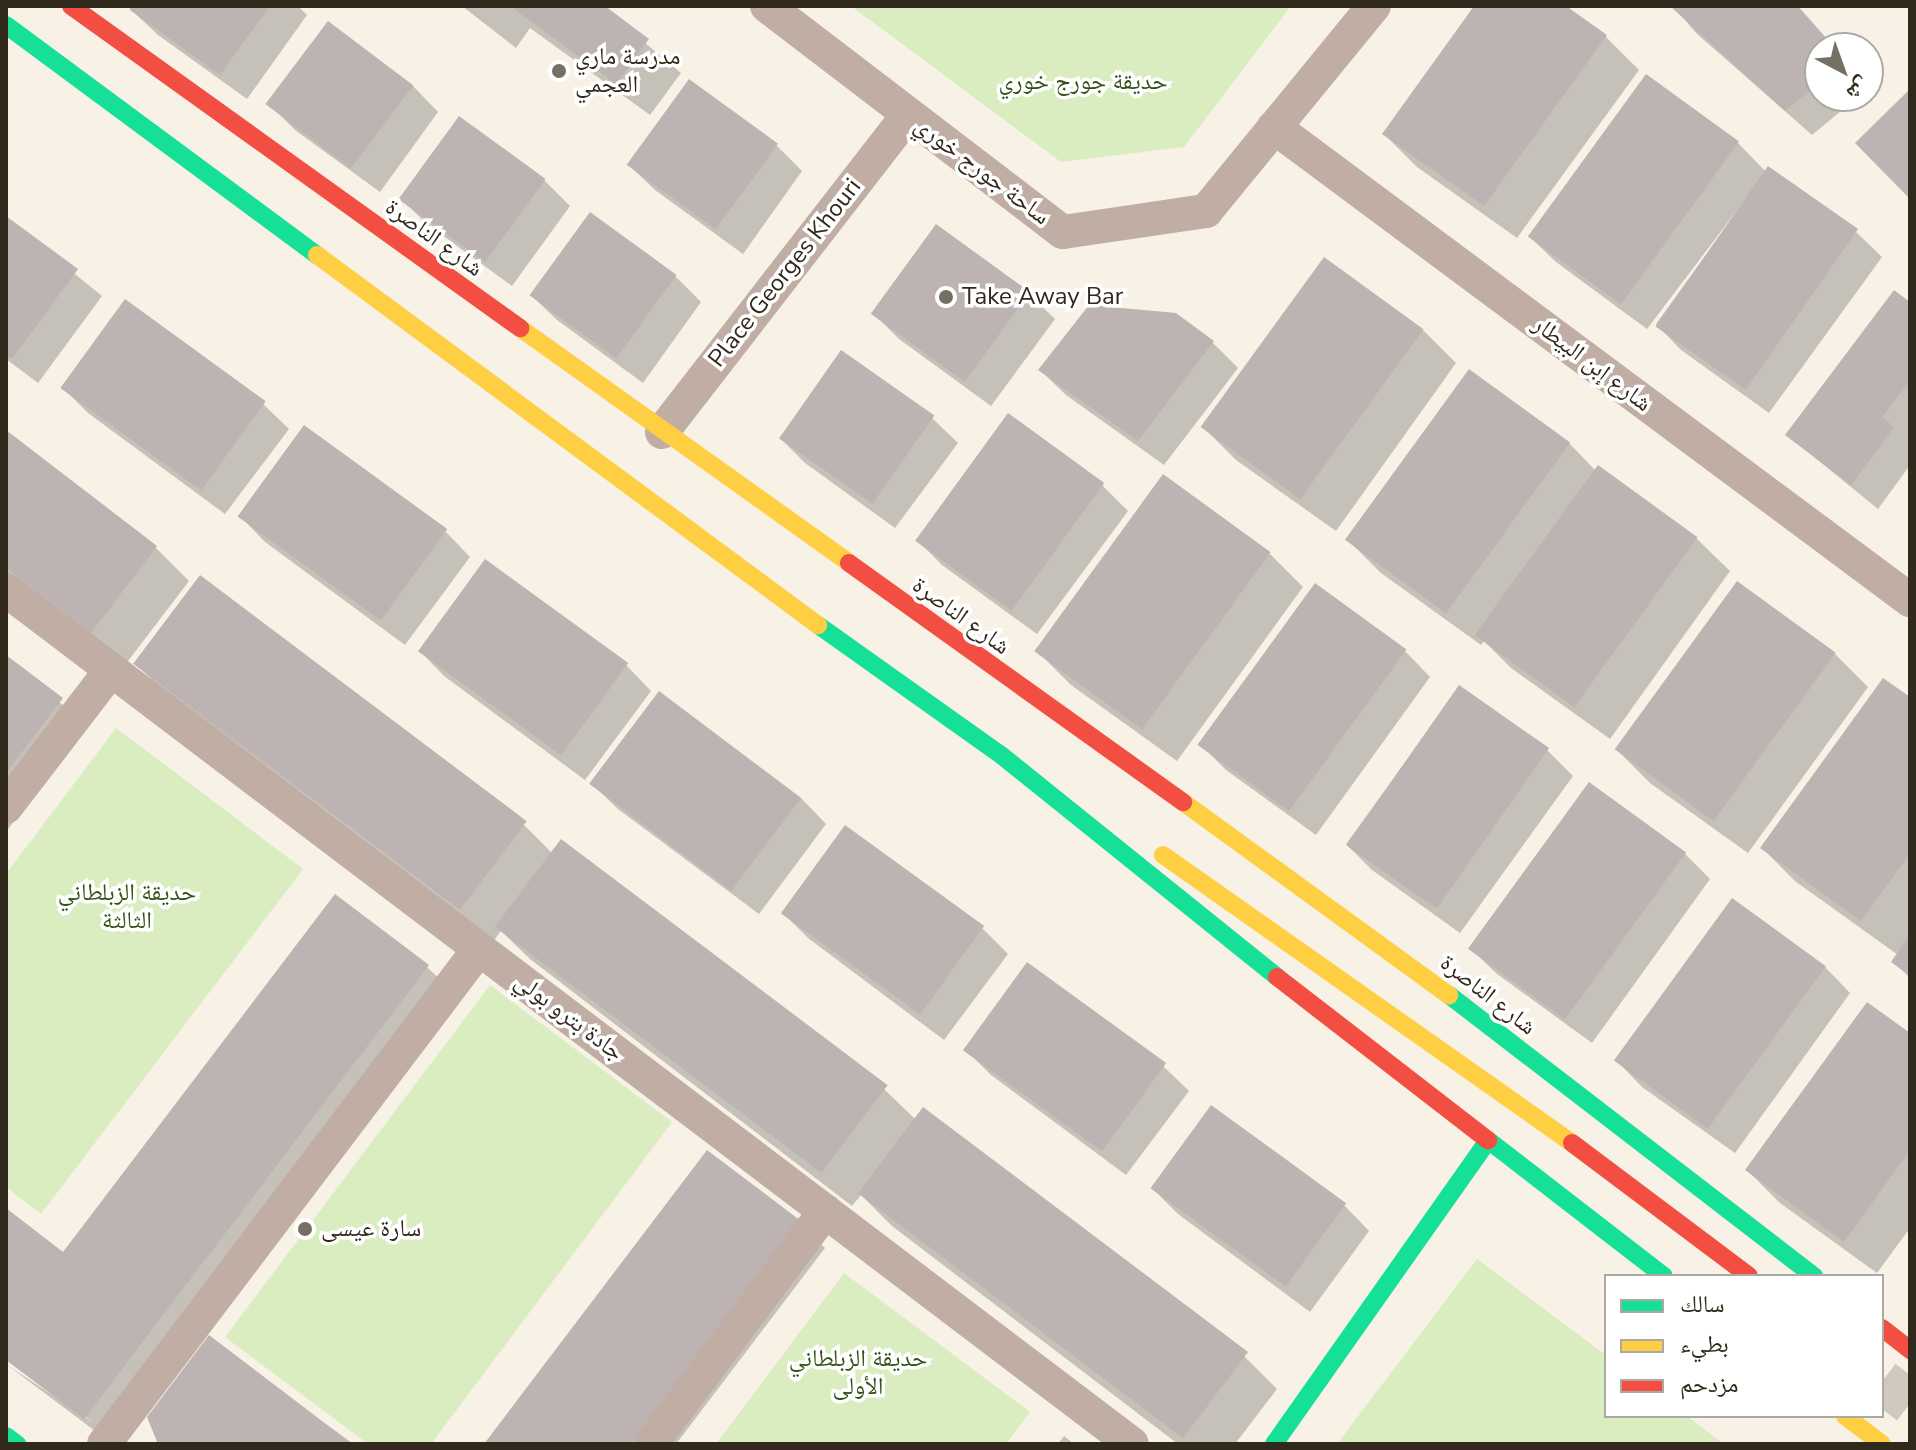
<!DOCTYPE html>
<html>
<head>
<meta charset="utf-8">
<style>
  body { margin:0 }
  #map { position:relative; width:1916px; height:1450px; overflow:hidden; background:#f7f1e6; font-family:"Nunito Sans","Noto Naskh Arabic",sans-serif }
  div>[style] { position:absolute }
  .green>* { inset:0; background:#d9edc0 }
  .shadow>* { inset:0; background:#0003 }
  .building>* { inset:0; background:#bcb3b2; transform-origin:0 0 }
  .primary-tunnel>* { height:44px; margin-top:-22px; transform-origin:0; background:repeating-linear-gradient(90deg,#cfc9be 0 44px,transparent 0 66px) }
  .street>* { height:34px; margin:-17px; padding:0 17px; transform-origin:17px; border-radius:17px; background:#c0aea5 }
  .fast>* { height:18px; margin:-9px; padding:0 9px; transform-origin:9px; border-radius:9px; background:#16e098 }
  .slow>* { height:18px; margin:-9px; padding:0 9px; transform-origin:9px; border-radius:9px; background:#ffcf43 }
  .jam>* { height:18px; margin:-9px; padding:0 9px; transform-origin:9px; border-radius:9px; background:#f24e42 }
  .dots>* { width:22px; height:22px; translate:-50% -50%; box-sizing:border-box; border:4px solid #fff; border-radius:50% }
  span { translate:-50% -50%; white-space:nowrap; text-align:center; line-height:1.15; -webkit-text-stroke:7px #fff; paint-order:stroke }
  .poi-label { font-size:24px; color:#30291c }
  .left { translate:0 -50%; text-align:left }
  .park-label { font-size:24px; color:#335315 }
  .street-label { font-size:24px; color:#30291c }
  .frame { position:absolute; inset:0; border:8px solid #30291c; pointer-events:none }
  .legend { position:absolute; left:1604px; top:1274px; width:280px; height:144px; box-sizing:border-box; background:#fff; border:2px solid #aca9a4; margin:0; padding:10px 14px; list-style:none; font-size:24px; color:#30291c }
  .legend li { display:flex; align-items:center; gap:16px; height:40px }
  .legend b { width:40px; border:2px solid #aca9a4 }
  .north { position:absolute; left:1804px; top:32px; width:80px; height:80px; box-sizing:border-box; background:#fff; border:2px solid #aca9a4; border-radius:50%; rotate:139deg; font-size:22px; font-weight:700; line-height:32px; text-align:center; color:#30291c }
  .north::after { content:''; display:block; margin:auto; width:28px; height:36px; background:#766f63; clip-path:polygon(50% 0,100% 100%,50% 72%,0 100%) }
</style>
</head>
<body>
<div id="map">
  <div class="green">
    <div style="clip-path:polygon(851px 6px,1291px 6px,1184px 147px,1061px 162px)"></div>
    <div style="clip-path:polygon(116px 728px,303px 869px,41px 1214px,6px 1187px,6px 874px)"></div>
    <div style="clip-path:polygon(490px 985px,672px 1122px,431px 1444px,368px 1444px,225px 1337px)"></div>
    <div style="clip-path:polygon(1477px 1259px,1606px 1355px,1606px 1416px,1687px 1416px,1724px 1444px,1337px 1444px)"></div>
    <div style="clip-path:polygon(844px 1273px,1030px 1412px,1006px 1444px,716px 1444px)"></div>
  </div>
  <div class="shadow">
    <div style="clip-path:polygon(127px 6px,298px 6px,307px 15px,247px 99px,158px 35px)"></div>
    <div style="clip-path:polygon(462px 6px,601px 6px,681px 73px,650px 115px,530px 28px,516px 48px)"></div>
    <div style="clip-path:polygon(1476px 6px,1563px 6px,1606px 37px,1639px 70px,1517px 238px,1417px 167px,1384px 134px)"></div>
    <div style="clip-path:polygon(1673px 6px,1798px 6px,1835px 48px,1820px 48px,1820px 96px,1859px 96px,1812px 135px,1696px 33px)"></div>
    <div style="clip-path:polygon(689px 82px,777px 146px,802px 171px,743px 254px,655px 190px,629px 165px)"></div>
    <div style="clip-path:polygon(413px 86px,438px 112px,380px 192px,295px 130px,270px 105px)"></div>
    <div style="clip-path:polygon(1738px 143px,1766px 172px,1856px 232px,1882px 257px,1769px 413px,1681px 350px,1656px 324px,1763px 176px,1647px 329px,1556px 262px,1530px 237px)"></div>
    <div style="clip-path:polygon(544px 180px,570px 206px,512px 286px,427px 224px,401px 199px)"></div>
    <div style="clip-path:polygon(590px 215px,676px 277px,701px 302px,643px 383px,557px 320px,531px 295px)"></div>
    <div style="clip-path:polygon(6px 218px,102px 296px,38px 383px,6px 359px)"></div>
    <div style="clip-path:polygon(937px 227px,1029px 294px,1055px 319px,991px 406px,899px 339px,874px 314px)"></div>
    <div style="clip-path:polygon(1910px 305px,1910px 465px,1878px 509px,1787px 435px)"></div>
    <div style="clip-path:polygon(1423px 330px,1456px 363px,1336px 531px,1236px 460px,1203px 427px)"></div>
    <div style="clip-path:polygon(1213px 343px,1238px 368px,1164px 465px,1066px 395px,1040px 370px)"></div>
    <div style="clip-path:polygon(1469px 372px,1570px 444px,1596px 471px,1697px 539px,1730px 571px,1610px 739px,1511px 668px,1484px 641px,1481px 645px,1381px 573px,1348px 540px)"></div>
    <div style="clip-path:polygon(62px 387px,263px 404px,289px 429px,225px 514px,88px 413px)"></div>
    <div style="clip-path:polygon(932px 418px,958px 443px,895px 528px,805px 463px,779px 437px)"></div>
    <div style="clip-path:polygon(6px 433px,156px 548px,189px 581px,125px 665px,6px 574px)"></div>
    <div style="clip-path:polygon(1164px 477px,1270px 554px,1303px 587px,1177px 761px,1071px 685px,1038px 652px)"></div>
    <div style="clip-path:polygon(1102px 485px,1128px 511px,1037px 634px,942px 565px,917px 540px)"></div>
    <div style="clip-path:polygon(240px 516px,445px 531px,470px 557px,405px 645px,265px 542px)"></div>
    <div style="clip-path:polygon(419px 650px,626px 665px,651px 691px,585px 780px,444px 676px)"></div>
    <div style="clip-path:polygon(1405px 651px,1430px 677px,1316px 835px,1226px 770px,1201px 745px)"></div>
    <div style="clip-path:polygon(1835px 654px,1868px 687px,1748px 853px,1650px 783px,1617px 750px)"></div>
    <div style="clip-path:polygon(6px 658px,87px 725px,6px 832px)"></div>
    <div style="clip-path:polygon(135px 663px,524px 825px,552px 853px,884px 1089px,916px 1120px,1244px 1356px,1277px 1389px,1235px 1444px,1178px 1444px,892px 1226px,861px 1195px,852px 1206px,530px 959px,501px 931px,492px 943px,168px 696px)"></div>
    <div style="clip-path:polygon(1459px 688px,1548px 751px,1573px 776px,1460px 933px,1372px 870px,1346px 844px)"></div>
    <div style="clip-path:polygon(1910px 700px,1910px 978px,1893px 961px,1898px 955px,1795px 881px,1762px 848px)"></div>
    <div style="clip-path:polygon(592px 784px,801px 798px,826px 824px,759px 914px,618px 809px)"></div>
    <div style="clip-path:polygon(1685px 854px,1710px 879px,1592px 1043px,1497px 974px,1471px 949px)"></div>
    <div style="clip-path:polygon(782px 912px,982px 928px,1008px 954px,944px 1040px,808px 938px)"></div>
    <div style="clip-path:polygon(427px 967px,453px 992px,111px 1443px,6px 1364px,94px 1423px,6px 1357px,6px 1211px,64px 1254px)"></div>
    <div style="clip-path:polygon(1825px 967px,1850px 993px,1735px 1153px,1642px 1087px,1617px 1061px)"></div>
    <div style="clip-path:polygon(1910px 1036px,1910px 1228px,1877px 1273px,1780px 1203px,1747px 1170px)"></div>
    <div style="clip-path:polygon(965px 1049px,1163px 1066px,1189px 1091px,1126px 1175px,991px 1075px)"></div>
    <div style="clip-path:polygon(1152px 1188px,1344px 1205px,1369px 1231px,1310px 1312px,1178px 1214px)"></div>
    <div style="clip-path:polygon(799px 1223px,825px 1248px,676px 1444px,486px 1444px)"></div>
    <div style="clip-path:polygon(1064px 1436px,1074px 1444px,1058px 1444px)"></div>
  </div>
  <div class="building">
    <div style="clip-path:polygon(132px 6px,270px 6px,220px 75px,130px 10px)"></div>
    <div style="clip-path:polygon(510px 6px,605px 6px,649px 39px,616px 84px)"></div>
    <div style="clip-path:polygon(1474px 6px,1566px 6px,1607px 35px,1484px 206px,1382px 134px)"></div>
    <div style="clip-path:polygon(1670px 6px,1797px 6px,1835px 48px,1820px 48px,1820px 82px,1785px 111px)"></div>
    <div style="left:328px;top:21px;width:107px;height:104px;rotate:37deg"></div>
    <div style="left:1646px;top:74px;width:115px;height:201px;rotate:36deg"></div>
    <div style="left:689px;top:79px;width:110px;height:106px;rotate:36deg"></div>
    <div style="clip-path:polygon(1910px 89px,1910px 199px,1855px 143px)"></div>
    <div style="left:459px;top:116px;width:107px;height:103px;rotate:36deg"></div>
    <div style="left:1768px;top:166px;width:110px;height:196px;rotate:35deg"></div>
    <div style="left:590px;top:212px;width:107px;height:103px;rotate:36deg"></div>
    <div style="clip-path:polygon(6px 216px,78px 269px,12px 359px,6px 355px)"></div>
    <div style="left:936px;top:224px;width:116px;height:111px;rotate:36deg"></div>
    <div style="left:1324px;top:257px;width:123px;height:210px;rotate:36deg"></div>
    <div style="clip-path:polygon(1894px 290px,1910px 302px,1910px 389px,1906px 386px,1882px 417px,1894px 427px,1851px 485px,1785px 435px)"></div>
    <div style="left:125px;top:299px;width:174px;height:110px;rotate:36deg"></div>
    <div style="clip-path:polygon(1089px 305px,1176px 313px,1214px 341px,1138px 441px,1038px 370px)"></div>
    <div style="left:841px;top:350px;width:114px;height:108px;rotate:35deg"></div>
    <div style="left:1469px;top:369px;width:125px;height:211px;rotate:36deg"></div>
    <div style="left:1008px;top:413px;width:119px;height:158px;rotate:36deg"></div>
    <div style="left:304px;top:425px;width:177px;height:113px;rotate:36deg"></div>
    <div style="clip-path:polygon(6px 430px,157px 546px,91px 633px,6px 568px)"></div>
    <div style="left:1598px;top:465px;width:123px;height:210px;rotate:36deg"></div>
    <div style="left:1163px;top:474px;width:133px;height:219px;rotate:36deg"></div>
    <div style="left:485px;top:559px;width:177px;height:114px;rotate:36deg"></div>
    <div style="left:200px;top:575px;width:409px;height:111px;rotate:37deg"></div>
    <div style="left:1737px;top:581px;width:122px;height:208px;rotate:36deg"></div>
    <div style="left:1315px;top:583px;width:113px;height:200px;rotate:36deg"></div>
    <div style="clip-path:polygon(6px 655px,63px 698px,6px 773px)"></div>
    <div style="clip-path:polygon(1883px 678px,1910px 697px,1910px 853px,1861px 921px,1760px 848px)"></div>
    <div style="left:1459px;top:685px;width:110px;height:196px;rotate:35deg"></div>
    <div style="left:659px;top:691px;width:178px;height:116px;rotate:37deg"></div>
    <div style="left:1589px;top:782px;width:120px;height:206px;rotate:36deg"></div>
    <div style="left:845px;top:825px;width:172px;height:109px;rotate:36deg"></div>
    <div style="left:561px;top:839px;width:409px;height:110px;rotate:37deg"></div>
    <div style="clip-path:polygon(335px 894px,429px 965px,84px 1419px,6px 1360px,6px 1208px,63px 1252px)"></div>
    <div style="left:1732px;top:898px;width:116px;height:201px;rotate:36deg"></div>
    <div style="clip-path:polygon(1910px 935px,1910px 976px,1891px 962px)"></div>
    <div style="left:1027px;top:962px;width:172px;height:109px;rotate:36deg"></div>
    <div style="clip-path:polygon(1867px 1002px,1910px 1033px,1910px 1150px,1844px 1242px,1745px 1170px)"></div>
    <div style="left:1211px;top:1105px;width:167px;height:103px;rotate:36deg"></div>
    <div style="left:923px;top:1107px;width:407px;height:108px;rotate:37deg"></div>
    <div style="clip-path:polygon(707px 1150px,801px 1221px,631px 1444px,484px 1444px)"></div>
    <div style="clip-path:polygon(209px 1335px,322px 1421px,353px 1444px,158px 1444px,147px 1417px)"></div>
  </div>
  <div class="primary-tunnel">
    <div style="left:1882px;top:1381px;width:36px;rotate:38deg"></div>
  </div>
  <div class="street">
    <div style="left:767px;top:6px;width:372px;rotate:37.4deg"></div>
    <div style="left:1063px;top:232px;width:145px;rotate:-8.4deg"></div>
    <div style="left:1206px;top:211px;width:265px;rotate:-50.7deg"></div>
    <div style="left:1274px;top:127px;width:793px;rotate:36.64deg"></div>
    <div style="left:662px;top:432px;width:401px;rotate:-52.2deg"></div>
    <div style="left:6px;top:590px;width:1413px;rotate:37.18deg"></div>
    <div style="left:6px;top:807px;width:173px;rotate:-52.5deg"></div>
    <div style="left:104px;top:1444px;width:621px;rotate:-52.85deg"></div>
    <div style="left:651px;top:1444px;width:291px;rotate:-53.2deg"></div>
  </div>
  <div class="fast">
    <div style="left:6px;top:25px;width:387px;rotate:36.5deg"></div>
    <div style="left:818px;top:625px;width:224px;rotate:35.4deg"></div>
    <div style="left:1001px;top:755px;width:354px;rotate:38.8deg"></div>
    <div style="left:1449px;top:995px;width:461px;rotate:37.6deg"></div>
    <div style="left:1488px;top:1140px;width:222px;rotate:37.7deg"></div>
    <div style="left:6px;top:1436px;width:14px;rotate:36deg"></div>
    <div style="left:1274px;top:1444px;width:368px;rotate:-54.8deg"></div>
  </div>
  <div class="slow">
    <div style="left:317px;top:255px;width:623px;rotate:36.45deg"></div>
    <div style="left:520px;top:328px;width:404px;rotate:35.5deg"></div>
    <div style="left:1183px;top:802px;width:329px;rotate:36deg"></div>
    <div style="left:1163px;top:855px;width:500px;rotate:35.15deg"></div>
    <div style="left:1845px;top:1416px;width:46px;rotate:37.1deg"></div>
  </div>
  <div class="jam">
    <div style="left:71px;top:6px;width:553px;rotate:35.65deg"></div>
    <div style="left:849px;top:563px;width:411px;rotate:35.6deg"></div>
    <div style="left:1277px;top:977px;width:267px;rotate:37.7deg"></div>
    <div style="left:1572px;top:1143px;width:221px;rotate:36.9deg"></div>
    <div style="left:1882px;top:1328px;width:36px;rotate:38deg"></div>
  </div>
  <div class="dots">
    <div style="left:559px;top:71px;background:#766f63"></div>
    <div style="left:946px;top:297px;background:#766f63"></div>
    <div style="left:305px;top:1229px;background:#766f63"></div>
  </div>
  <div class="poi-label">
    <span class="left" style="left:575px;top:71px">مدرسة ماري<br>العجمي</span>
    <span class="left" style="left:962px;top:297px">Take Away Bar</span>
    <span class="left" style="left:321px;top:1229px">سارة عيسى</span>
  </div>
  <div class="park-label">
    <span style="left:1083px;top:82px">حديقة جورج خوري</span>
    <span style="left:127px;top:907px">حديقة الزبلطاني<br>الثالثة</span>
    <span style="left:858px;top:1373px">حديقة الزبلطاني<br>الأولى</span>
  </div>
  <div class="street-label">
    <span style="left:982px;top:171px;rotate:37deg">ساحة جورج خوري</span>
    <span style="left:434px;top:238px;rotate:36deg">شارع الناصرة</span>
    <span style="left:785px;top:273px;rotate:-52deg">Place Georges Khouri</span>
    <span style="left:1592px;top:364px;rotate:37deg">شارع إبن البيطار</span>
    <span style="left:961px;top:616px;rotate:36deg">شارع الناصرة</span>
    <span style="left:1488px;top:995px;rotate:38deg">شارع الناصرة</span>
    <span style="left:569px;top:1017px;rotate:37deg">جادة بترو بولي</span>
  </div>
  <div class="frame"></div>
  <ul class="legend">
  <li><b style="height:10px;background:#16e098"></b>سالك</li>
  <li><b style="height:10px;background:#ffcf43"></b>بطيء</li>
  <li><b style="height:10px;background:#f24e42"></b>مزدحم</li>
  </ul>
  <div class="north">ش</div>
</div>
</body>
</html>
